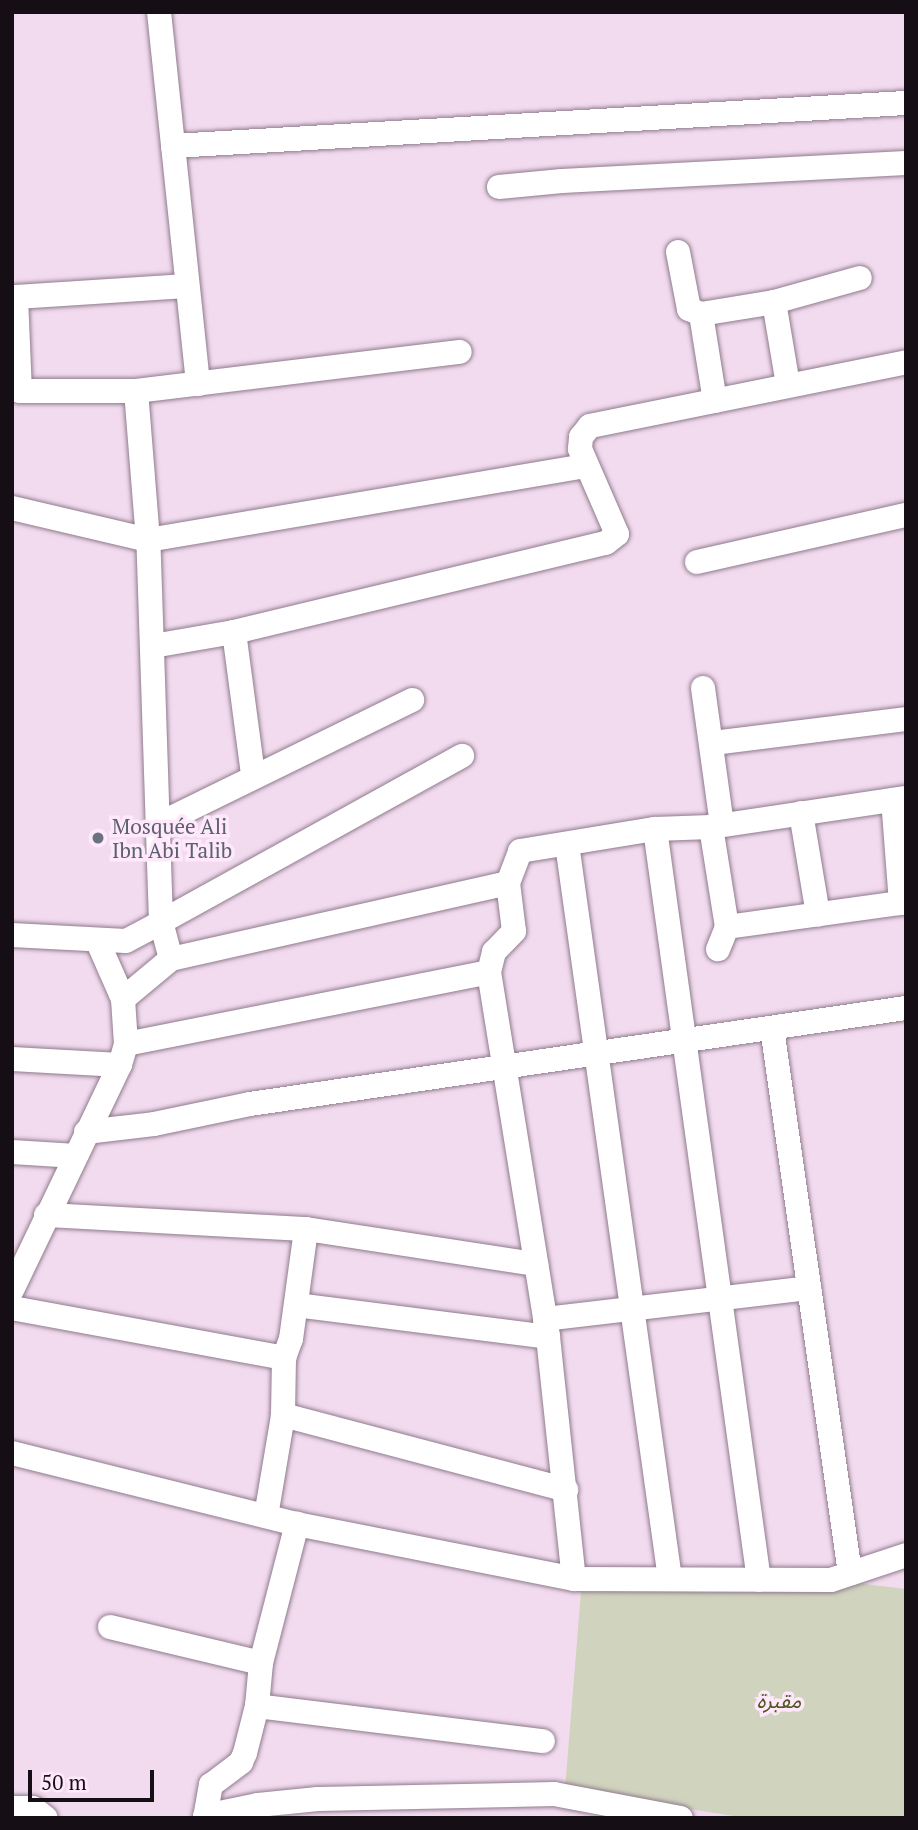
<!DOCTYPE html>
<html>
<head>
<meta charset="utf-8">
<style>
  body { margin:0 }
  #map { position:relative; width:918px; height:1830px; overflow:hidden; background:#f2dbef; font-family:"PT Serif","Noto Sans Arabic",serif }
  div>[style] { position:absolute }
  .green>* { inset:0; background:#d0d3be }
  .roads { filter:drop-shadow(0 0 2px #907b8d) drop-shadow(0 0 2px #907b8d) }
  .minor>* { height:24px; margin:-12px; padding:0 12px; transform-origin:12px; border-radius:12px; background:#fff }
  .dots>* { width:19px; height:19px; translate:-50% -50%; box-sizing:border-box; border:4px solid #ffe8fc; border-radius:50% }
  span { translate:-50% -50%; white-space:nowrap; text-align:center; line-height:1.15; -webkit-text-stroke:7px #ffe8fc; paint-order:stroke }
  .worship-label { font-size:21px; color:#5b616d }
  .left { translate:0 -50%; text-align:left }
  .park-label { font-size:21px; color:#51561f; font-style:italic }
  .frame { position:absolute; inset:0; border:14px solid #160e15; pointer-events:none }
  .scale { position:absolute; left:28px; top:1770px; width:126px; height:32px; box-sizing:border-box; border:4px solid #160e15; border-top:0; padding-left:9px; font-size:21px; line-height:24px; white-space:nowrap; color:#160e15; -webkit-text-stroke:5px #ffe8fc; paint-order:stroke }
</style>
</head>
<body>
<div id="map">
  <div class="green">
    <div style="clip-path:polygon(831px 1580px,906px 1589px,906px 1818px,746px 1818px,565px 1789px,581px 1592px)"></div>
  </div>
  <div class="roads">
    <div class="minor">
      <div style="left:159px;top:12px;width:374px;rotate:84deg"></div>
      <div style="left:173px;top:146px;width:734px;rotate:-3.36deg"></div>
      <div style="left:499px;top:187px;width:63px;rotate:-5.4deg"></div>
      <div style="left:562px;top:181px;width:344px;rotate:-3deg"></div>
      <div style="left:678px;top:252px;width:58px;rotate:79.1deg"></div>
      <div style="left:689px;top:309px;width:13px;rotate:23deg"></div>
      <div style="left:701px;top:314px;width:74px;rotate:-9.3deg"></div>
      <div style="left:774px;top:302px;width:89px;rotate:-15.6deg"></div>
      <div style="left:186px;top:286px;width:170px;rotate:176.3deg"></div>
      <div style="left:16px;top:297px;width:94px;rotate:87.6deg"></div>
      <div style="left:20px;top:391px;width:116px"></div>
      <div style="left:136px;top:391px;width:326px;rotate:-6.9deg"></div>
      <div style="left:774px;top:302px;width:84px;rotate:80.4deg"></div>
      <div style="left:701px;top:314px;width:88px;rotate:80.9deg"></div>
      <div style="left:12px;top:508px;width:140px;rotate:13.2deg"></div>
      <div style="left:148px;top:540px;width:444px;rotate:-9.6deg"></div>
      <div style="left:697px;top:562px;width:214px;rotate:-12.7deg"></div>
      <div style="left:234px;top:632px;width:144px;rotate:82.4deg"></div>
      <div style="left:153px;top:646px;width:82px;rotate:-9.8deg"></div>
      <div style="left:234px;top:632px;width:382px;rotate:-13.5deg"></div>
      <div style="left:606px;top:543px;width:14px;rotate:-39deg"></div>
      <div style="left:617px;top:534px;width:93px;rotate:-113.5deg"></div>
      <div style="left:580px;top:449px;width:12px;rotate:-85deg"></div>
      <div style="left:581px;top:437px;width:14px;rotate:-51deg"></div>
      <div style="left:590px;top:426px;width:322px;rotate:-11.4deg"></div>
      <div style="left:703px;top:688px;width:138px;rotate:82.1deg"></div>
      <div style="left:713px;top:743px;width:194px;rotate:-7.1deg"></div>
      <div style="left:801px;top:813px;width:103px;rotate:80.5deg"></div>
      <div style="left:159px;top:824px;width:282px;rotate:-26.1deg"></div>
      <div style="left:711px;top:827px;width:101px;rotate:80.9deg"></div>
      <div style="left:727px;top:927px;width:24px;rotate:112deg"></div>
      <div style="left:655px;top:829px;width:758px;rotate:82.12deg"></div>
      <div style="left:567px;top:844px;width:742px;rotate:82.02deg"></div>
      <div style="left:727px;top:927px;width:176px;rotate:-7.9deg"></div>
      <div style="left:901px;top:903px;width:103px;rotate:-94.4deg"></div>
      <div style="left:12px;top:935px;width:114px;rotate:3deg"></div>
      <div style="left:126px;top:941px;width:40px;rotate:-28deg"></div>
      <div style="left:161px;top:922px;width:382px;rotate:-91.9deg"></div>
      <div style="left:148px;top:540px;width:149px;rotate:-94.6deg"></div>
      <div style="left:97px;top:940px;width:64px;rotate:66.2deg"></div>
      <div style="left:123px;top:999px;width:45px;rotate:86.2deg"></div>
      <div style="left:126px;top:1044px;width:370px;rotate:-11.2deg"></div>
      <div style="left:489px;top:972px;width:370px;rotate:80.8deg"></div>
      <div style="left:548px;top:1337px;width:243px;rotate:83.9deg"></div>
      <div style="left:171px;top:959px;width:38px;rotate:-105deg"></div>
      <div style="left:161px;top:922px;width:344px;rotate:-28.9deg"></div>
      <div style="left:489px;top:972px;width:21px;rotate:-76deg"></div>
      <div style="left:494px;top:952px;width:29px;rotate:-46deg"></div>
      <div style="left:514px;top:931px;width:48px;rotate:-97.1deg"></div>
      <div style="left:508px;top:883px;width:34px;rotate:-69deg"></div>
      <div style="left:520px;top:851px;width:137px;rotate:-9.3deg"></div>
      <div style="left:655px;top:829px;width:56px;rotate:-2deg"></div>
      <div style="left:711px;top:827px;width:197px;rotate:-8.5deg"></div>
      <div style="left:123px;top:999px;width:62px;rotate:-39.8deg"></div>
      <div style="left:171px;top:959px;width:345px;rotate:-12.7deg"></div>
      <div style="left:772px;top:1028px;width:551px;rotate:81.86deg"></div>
      <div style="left:12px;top:1059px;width:108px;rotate:3.2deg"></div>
      <div style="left:86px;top:1132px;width:68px;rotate:-6.7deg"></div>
      <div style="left:154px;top:1124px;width:98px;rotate:-11.8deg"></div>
      <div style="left:250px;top:1104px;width:663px;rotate:-8.33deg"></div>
      <div style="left:12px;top:1152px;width:64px;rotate:3.6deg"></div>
      <div style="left:46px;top:1215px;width:260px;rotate:3.1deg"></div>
      <div style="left:306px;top:1229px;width:233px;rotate:8.7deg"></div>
      <div style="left:12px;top:1290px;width:250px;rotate:-64.4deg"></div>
      <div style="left:120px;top:1065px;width:22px;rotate:-74deg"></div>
      <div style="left:296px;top:1305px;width:254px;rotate:7.2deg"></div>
      <div style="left:12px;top:1308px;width:277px;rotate:10.4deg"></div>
      <div style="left:545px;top:1319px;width:266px;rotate:-6.7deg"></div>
      <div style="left:283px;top:1415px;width:293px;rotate:14.8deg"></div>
      <div style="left:12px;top:1453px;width:294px;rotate:14deg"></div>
      <div style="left:297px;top:1524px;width:282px;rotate:11.2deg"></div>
      <div style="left:574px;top:1579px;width:257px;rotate:0.2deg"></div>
      <div style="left:831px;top:1580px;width:79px;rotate:-18.4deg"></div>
      <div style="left:266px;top:1516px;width:102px;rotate:-80.4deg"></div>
      <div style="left:283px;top:1415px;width:57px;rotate:-89deg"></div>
      <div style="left:284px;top:1358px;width:20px;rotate:-70deg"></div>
      <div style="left:291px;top:1339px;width:111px;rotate:-82.2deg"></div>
      <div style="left:110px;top:1627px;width:155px;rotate:13.4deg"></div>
      <div style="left:257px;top:1706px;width:288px;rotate:7deg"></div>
      <div style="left:12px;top:1808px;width:21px"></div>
      <div style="left:33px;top:1808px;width:16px;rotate:38deg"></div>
      <div style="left:205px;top:1816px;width:54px;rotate:-11.7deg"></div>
      <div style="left:258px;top:1805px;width:60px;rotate:-5.7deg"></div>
      <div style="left:318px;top:1799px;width:236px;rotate:-1.2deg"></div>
      <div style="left:554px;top:1794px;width:129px;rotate:10.7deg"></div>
      <div style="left:205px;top:1818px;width:34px;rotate:-80deg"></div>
      <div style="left:211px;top:1785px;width:38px;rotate:-37deg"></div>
      <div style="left:241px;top:1762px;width:10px;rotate:-66deg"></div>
      <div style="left:245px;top:1753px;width:49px;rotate:-75.7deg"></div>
      <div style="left:257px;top:1706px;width:43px;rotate:-84.7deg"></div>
      <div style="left:261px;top:1663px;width:144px;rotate:-75.5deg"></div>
    </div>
  </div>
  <div class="dots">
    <div style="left:98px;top:838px;background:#6b7280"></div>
  </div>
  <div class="worship-label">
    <span class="left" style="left:112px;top:838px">Mosquée Ali<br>Ibn Abi Talib</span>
  </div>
  <div class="park-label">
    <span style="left:779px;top:1700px">مقبرة</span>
  </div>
  <div class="frame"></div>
  <div class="scale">50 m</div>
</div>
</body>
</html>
